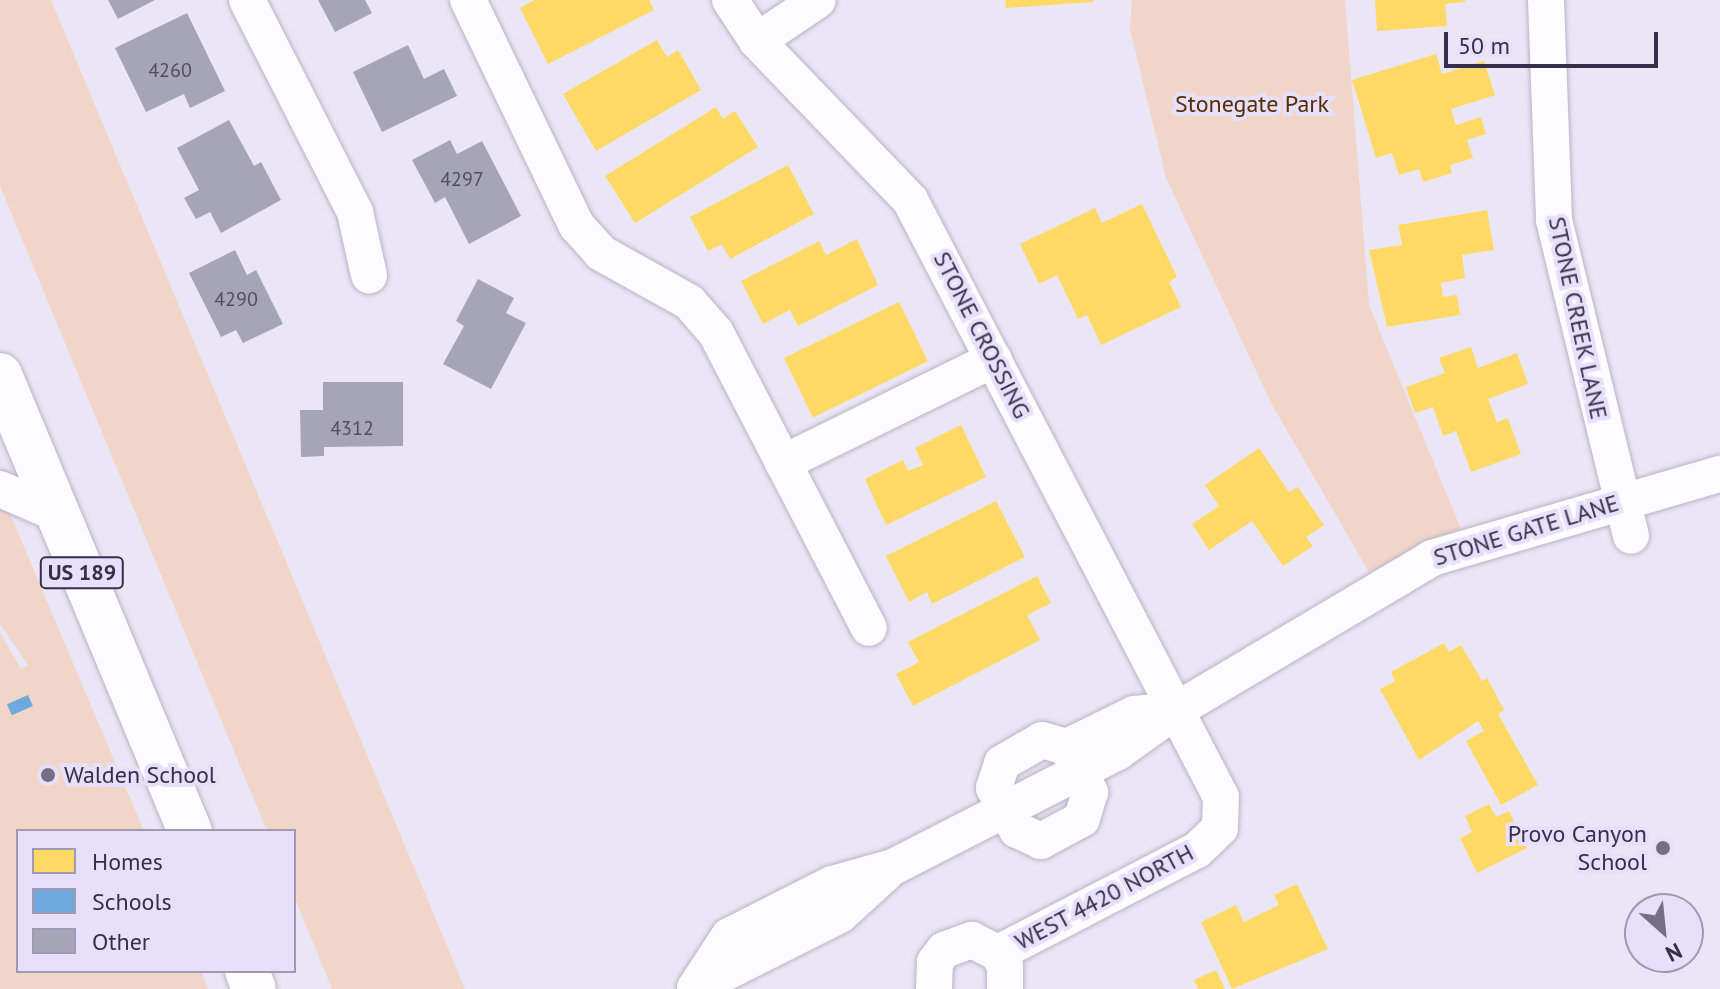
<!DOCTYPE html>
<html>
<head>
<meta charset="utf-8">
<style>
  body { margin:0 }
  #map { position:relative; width:1720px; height:989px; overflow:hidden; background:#eae6f5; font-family:"PT Sans",sans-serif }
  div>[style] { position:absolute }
  .green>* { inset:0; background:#f2d5c9 }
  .homes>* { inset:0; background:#ffd966; transform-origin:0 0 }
  .schools>* { inset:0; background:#6fa8dc; transform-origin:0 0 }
  .building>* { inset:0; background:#a5a5b7 }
  .roads { filter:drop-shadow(0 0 2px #b8b3c6) drop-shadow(0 0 2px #b8b3c6) }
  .minor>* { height:36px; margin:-18px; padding:0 18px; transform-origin:18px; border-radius:18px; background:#fcfbfe }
  .highway>* { height:44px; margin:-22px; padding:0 22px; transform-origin:22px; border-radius:22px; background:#fcfbfe }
  .dots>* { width:22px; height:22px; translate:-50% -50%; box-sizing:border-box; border:4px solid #e6e0fb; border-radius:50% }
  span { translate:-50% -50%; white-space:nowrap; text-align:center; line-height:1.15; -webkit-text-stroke:8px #e6e0fb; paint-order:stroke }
  .number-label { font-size:20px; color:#524c64 }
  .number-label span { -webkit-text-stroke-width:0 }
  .shield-label span { padding:2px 6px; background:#e6e0fb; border:2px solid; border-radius:6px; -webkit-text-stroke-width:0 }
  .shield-label { font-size:22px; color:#362f49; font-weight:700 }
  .park-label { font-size:24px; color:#592b01 }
  .street-label { font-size:24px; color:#362f49 }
  .poi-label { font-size:24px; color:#362f49 }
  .left { translate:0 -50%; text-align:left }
  .right { translate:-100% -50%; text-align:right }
  .legend { position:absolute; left:16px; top:829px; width:280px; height:144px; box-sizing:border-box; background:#e6e0fb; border:2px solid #a099b4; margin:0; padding:10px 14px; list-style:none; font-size:24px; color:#362f49 }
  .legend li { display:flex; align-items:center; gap:16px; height:40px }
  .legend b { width:40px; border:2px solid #a099b4 }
  .north { position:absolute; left:1624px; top:893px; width:80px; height:80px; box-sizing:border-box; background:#e6e0fb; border:2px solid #a099b4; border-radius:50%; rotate:153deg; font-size:22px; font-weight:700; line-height:32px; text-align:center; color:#362f49 }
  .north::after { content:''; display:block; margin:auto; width:28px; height:36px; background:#756f85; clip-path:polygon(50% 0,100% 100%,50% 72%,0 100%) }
  .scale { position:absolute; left:1444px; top:32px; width:214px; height:36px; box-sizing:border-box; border:4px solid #362f49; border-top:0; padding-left:10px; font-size:24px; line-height:28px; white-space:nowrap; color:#362f49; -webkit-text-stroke:6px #e6e0fb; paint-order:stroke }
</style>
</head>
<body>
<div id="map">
  <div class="green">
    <div style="clip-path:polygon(0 0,51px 0,465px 989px,332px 989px,294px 896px,294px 831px,267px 831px,0 186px)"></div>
    <div style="clip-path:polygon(1132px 0,1345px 0,1369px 305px,1461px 529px,1369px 572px,1271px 403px,1166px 178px,1130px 29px)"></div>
    <div style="clip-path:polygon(0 490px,144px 831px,18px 831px,18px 971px,201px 971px,208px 989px,0 989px,0 633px,21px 669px,28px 665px,0 624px)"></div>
  </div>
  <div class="homes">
    <div style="clip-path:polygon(535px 0,649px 0,654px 10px,548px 64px,520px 8px)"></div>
    <div style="clip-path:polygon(1005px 0,1093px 0,1093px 2px,1006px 8px)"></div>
    <div style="clip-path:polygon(1375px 0,1465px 0,1465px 2px,1445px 4px,1447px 26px,1377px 31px)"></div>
    <div style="clip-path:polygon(657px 40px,667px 57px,678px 50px,701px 90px,596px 151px,563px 94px)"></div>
    <div style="clip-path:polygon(1436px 54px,1442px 74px,1484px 61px,1495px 95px,1451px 109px,1456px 125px,1481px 117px,1486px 134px,1467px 140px,1473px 158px,1450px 165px,1452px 173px,1423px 182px,1419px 169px,1399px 175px,1392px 153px,1376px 158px,1352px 80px)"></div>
    <div style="clip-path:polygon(716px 107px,723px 119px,735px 111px,758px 147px,635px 223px,605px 176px)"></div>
    <div style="clip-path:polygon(788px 165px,814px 214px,730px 259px,722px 244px,708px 251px,690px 217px)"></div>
    <div style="clip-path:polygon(1142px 204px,1177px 277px,1169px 282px,1181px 307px,1101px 345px,1087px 315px,1078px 319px,1057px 275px,1039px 284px,1020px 244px,1095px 208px,1102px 223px)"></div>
    <div style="clip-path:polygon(1487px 210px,1494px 250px,1462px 255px,1465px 278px,1441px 283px,1443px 297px,1457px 295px,1460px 315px,1387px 327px,1369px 250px,1402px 245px,1398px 225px)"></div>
    <div style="clip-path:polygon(857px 239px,878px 285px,798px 326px,790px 310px,763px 324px,741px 281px,819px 241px,826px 255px)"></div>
    <div style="left:899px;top:302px;width:66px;height:128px;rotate:64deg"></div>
    <div style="clip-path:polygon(1471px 347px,1478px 368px,1517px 353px,1528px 384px,1488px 399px,1497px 422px,1508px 418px,1521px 454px,1471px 472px,1456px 431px,1443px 436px,1433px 407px,1415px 413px,1406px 387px,1445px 373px,1439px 358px)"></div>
    <div style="clip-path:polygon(961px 425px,986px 477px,886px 525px,865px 479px,903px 460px,908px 471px,923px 465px,915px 448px)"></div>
    <div style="clip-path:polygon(1259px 448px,1289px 492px,1298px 487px,1324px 525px,1306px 537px,1313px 546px,1283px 566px,1252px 521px,1209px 550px,1192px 524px,1219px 506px,1205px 485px)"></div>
    <div style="clip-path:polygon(996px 501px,1025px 557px,932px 604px,927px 592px,909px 602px,886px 556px)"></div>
    <div style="clip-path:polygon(1037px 576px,1051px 603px,1027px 615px,1040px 640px,913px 706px,896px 674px,919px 662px,908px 642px)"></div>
    <div style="clip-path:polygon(1444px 643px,1449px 652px,1461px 645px,1482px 681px,1487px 678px,1504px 710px,1498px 714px,1538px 785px,1501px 805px,1466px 741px,1484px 731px,1478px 721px,1419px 760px,1380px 689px,1395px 681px,1391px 672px)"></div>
    <div style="clip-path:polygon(1489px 804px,1496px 817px,1509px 811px,1527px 848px,1477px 873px,1460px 838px,1472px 832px,1465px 816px)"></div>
    <div style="clip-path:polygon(1297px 884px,1328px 949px,1232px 989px,1201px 922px,1236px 905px,1244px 922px,1279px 905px,1274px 895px)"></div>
    <div style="clip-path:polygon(1216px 970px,1225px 989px,1198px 989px,1194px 980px)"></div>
  </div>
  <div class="schools">
    <div style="left:28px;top:695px;width:12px;height:23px;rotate:66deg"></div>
  </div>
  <div class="building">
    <div style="clip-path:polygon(108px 0,155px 0,118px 19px)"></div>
    <div style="clip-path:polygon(318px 0,365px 0,372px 13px,335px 32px)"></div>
    <div style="clip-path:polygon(187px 13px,225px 91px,190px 108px,184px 94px,146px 112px,115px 48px)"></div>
    <div style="clip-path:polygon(408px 45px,424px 79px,444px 69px,457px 96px,382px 132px,353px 72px)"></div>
    <div style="clip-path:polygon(229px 120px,254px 166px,261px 162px,281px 200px,221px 233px,210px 212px,196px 219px,184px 198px,199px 190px,177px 148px)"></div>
    <div style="clip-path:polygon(450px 140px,457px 154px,482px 141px,521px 216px,469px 244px,445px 197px,435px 203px,412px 160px)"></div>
    <div style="clip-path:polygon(235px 250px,247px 275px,256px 270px,283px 324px,243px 343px,236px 330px,221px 337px,189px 273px)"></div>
    <div style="clip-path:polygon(478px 279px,514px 298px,506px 313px,526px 323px,491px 389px,443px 364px,464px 326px,456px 321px)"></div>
    <div style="clip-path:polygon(323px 382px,403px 382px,403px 446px,324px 447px,324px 456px,301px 457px,300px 410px,323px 410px)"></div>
  </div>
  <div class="roads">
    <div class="minor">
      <div style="left:247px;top:0;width:238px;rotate:63deg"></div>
      <div style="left:355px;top:212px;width:65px;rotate:77.5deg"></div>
      <div style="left:468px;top:0;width:251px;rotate:64.3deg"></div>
      <div style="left:577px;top:226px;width:36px;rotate:48deg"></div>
      <div style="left:601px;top:253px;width:101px;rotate:29.1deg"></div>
      <div style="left:689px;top:302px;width:41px;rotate:48.9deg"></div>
      <div style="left:716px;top:333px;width:332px;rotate:62.6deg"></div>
      <div style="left:730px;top:0;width:49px;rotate:56.6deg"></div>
      <div style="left:757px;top:41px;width:221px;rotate:46.1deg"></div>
      <div style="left:910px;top:200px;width:673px;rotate:62.48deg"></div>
      <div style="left:1221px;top:797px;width:31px;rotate:92deg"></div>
      <div style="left:1220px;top:828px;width:32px;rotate:136deg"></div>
      <div style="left:1197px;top:850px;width:224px;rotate:152.6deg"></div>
      <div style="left:1546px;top:0;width:220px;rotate:87.9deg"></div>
      <div style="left:1554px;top:220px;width:325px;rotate:76.3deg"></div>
      <div style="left:757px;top:41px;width:73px;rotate:-33.9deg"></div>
      <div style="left:783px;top:463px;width:235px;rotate:-26.2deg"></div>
      <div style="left:0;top:489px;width:63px;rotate:23.3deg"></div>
      <div style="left:1042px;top:740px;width:26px;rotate:16deg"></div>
      <div style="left:1067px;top:747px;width:51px;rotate:62.9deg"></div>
      <div style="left:1090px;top:792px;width:28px;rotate:107deg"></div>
      <div style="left:1082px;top:819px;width:47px;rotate:151.8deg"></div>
      <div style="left:1041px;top:841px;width:26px;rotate:-155deg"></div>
      <div style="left:1017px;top:830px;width:48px;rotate:-118.7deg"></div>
      <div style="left:994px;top:788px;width:26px;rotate:-72deg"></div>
      <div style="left:1002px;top:763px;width:46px;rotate:-29.9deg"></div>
      <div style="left:1067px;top:747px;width:75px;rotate:-26.2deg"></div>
      <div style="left:1134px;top:714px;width:30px;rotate:-6deg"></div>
      <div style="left:695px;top:988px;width:62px;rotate:-56.8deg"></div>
      <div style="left:729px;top:936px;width:115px;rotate:-26.8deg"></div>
      <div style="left:832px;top:884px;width:63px;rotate:-15.6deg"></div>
      <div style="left:893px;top:867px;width:253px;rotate:-27.1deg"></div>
      <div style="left:1118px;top:752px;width:74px;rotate:-35.6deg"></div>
      <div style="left:1178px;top:709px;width:295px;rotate:-30.7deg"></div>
      <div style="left:1432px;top:558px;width:300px;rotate:-16.3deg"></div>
      <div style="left:695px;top:988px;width:162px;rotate:-26.7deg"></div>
      <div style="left:840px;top:915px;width:62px;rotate:-42.4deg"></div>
      <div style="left:934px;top:989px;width:27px;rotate:-88deg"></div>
      <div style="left:935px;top:962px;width:15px;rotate:-53deg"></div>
      <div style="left:944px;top:950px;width:30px;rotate:-20deg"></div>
      <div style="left:972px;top:940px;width:29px;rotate:27deg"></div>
      <div style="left:998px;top:953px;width:15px;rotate:62deg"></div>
      <div style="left:1005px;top:966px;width:23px;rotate:90deg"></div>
    </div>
    <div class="highway">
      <div style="left:0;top:375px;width:494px;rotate:67.4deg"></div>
      <div style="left:247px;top:971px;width:19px;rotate:69deg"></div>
    </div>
  </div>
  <div class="dots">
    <div style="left:48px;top:775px;background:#756f85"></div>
    <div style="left:1663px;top:848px;background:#756f85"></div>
  </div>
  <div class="number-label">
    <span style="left:170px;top:70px">4260</span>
    <span style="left:462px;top:179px">4297</span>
    <span style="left:236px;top:299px">4290</span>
    <span style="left:352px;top:428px">4312</span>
  </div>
  <div class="shield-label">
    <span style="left:82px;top:573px">US 189</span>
  </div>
  <div class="park-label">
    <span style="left:1252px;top:104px">Stonegate Park</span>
  </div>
  <div class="street-label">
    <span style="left:1578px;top:318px;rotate:78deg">STONE CREEK LANE</span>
    <span style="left:982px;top:335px;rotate:63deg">STONE CROSSING</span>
    <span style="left:1526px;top:530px;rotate:-17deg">STONE GATE LANE</span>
    <span style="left:1104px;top:897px;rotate:-28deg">WEST 4420 NORTH</span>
  </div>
  <div class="poi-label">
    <span class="left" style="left:64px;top:775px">Walden School</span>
    <span class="right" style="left:1647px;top:848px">Provo Canyon<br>School</span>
  </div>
  <ul class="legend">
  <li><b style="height:22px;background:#ffd966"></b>Homes</li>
  <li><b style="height:22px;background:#6fa8dc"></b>Schools</li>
  <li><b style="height:22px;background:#a5a5b7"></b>Other</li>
  </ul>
  <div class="north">N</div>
  <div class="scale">50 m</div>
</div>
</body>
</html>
